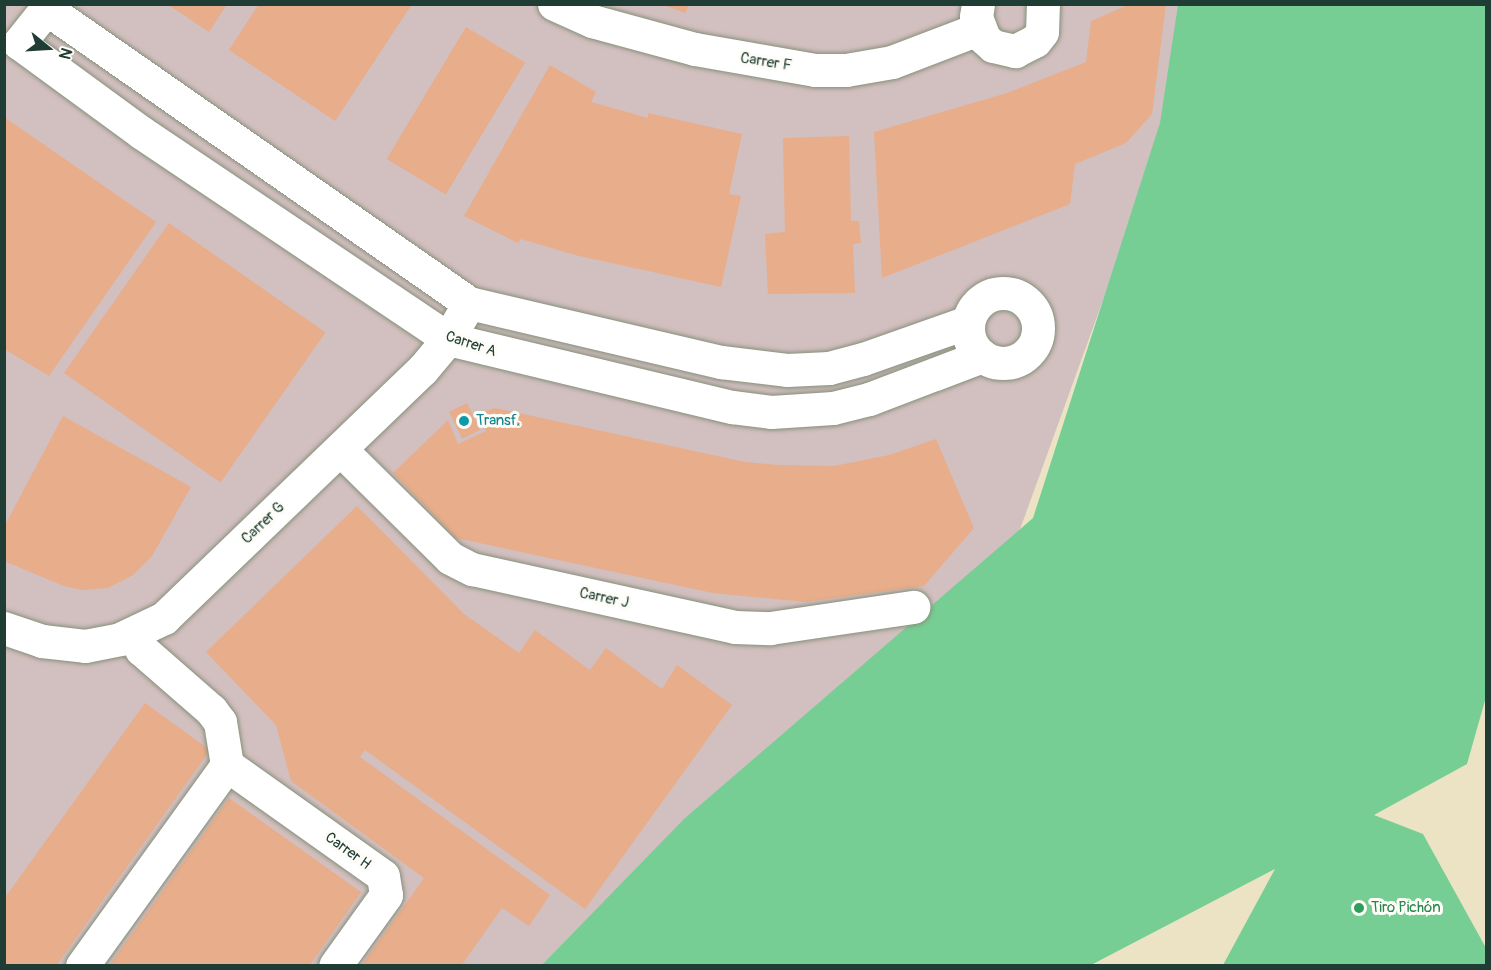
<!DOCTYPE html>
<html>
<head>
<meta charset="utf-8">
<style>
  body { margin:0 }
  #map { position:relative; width:1491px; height:970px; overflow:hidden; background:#ece3c4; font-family:Pangolin,sans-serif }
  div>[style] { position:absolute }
  .industrial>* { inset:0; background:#d2bfbf }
  .green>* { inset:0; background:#76ce94 }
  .building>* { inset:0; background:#e8ad8a; transform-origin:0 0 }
  .roads { filter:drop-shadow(0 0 2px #86907c) drop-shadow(0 0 2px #86907c) }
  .minor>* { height:33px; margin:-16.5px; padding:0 16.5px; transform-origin:16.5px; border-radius:16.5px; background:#fff }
  .minor>.ring { margin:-16.5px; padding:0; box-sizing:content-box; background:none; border:33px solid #fff; border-radius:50% }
  .tertiary>* { height:33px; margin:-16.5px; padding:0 16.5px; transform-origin:16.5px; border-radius:16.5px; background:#fff }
  .dots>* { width:16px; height:16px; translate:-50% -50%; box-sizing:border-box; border:3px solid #fdfcf7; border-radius:50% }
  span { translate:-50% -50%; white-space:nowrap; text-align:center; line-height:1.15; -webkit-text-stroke:6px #fdfcf7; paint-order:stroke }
  .street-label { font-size:15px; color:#1f3d34 }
  .culture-label { font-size:15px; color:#0d838f }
  .left { translate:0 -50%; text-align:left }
  .leisure-label { font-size:15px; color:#27864d }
  .frame { position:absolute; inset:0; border:6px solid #1f3d34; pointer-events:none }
  .north { position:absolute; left:18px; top:18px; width:60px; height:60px; -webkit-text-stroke:4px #fdfcf7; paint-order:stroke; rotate:108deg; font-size:16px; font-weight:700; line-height:24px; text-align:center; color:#1f3d34 }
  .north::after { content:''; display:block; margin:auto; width:21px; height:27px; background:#1f3d34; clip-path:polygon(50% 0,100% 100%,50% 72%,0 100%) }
</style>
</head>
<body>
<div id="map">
  <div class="industrial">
    <div style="clip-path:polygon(5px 5px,1201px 5px,1191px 57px,1014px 546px,583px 965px,5px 966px)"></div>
  </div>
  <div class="green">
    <div style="clip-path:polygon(1178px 5px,1486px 5px,1486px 697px,1467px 764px,1374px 815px,1423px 834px,1486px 948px,1486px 965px,1223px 965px,1275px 869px,1091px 965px,541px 966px,684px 819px,1033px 518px,1160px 123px)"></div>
  </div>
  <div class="building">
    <div style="clip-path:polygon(167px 4px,227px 4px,209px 32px)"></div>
    <div style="clip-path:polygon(259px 4px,412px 4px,335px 121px,229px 50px)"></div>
    <div style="clip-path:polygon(661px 4px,690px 4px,685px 13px)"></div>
    <div style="clip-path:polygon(1130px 4px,1166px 4px,1152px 114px,1126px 143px,1075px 164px,1070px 204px,882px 278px,874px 132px,1007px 93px,1086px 62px,1091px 21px)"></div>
    <div style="left:466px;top:27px;width:69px;height:154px;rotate:31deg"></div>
    <div style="clip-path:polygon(550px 65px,596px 92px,591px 102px,648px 118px,648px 113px,742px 134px,729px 194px,741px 196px,721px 287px,575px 255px,521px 239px,518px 243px,464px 216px)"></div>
    <div style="clip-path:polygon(4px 117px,156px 222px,49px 376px,4px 349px)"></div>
    <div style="clip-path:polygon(849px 136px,851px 221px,859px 221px,861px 243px,853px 244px,855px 293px,768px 294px,765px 234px,785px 232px,783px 138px)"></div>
    <div style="left:169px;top:223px;width:191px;height:183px;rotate:35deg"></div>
    <div style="left:467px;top:403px;width:30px;height:20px;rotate:64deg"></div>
    <div style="clip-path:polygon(495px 408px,745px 462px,778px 465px,834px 466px,889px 455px,936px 439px,974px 528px,924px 586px,806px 602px,713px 593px,456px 538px,393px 473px,448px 420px,458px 444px,486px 431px,479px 413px)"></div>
    <div style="clip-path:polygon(63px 416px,191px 487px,152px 556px,133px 575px,108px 588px,82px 590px,64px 586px,4px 561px,4px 527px)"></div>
    <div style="clip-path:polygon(357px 506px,464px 614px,519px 653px,535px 630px,590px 670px,606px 648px,662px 689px,677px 665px,732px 705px,585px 909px,365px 750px,360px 757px,550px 895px,529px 926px,502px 908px,461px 966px,361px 966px,424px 878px,291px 781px,276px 725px,206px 652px)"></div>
    <div style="clip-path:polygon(145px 703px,210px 750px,56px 966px,4px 966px,4px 899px)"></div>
    <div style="clip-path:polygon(229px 798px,361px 892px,333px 932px,309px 966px,109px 966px)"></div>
  </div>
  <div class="roads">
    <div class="minor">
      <div style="left:554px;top:4px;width:42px;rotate:24.1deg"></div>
      <div style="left:592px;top:21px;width:107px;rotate:15.2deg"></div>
      <div style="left:695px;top:49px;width:122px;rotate:9.9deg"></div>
      <div style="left:815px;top:70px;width:31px"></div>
      <div style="left:846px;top:70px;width:47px;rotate:-9.9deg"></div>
      <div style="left:892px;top:62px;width:92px;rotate:-21deg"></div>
      <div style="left:978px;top:4px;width:13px;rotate:99deg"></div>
      <div style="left:976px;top:17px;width:22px;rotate:69deg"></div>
      <div style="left:984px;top:38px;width:12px;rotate:42deg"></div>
      <div style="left:993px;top:46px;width:23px;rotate:13deg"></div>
      <div style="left:1015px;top:51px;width:22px;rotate:-27deg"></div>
      <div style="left:1035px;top:41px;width:11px;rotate:-52deg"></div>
      <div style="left:1042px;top:32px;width:28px;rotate:-88deg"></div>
      <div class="ring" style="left:968px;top:293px;width:37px;height:37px"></div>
      <div style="left:469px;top:303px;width:259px;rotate:13.2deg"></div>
      <div style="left:721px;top:362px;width:66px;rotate:6.9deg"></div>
      <div style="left:787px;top:370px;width:42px;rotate:-2.7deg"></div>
      <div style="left:829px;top:368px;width:35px;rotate:-15deg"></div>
      <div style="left:863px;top:359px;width:111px;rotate:-19.4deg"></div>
      <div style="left:448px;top:339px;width:292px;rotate:13.5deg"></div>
      <div style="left:732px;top:407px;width:39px;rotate:7deg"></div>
      <div style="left:771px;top:412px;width:62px;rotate:-3.7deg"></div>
      <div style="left:833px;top:408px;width:37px;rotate:-14deg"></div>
      <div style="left:869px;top:399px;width:121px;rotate:-20.8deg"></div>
      <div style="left:340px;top:449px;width:155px;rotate:44.7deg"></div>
      <div style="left:450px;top:558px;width:25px;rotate:27deg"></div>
      <div style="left:472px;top:569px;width:269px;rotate:12.4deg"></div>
      <div style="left:735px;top:627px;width:35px;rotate:2deg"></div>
      <div style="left:770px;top:628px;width:145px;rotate:-8.4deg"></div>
      <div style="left:136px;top:633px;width:17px;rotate:73deg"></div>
      <div style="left:141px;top:649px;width:93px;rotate:41.1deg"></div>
      <div style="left:211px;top:710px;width:15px;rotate:53deg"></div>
      <div style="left:220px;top:722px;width:44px;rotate:80.8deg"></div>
      <div style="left:227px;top:765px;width:191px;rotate:35.4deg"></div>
      <div style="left:383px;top:876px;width:19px;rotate:81deg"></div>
      <div style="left:386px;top:895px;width:87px;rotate:125.7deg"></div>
      <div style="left:82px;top:966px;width:248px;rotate:-54.2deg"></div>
    </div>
    <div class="tertiary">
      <div style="left:50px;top:4px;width:50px;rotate:128.5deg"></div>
      <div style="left:19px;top:43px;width:152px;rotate:36.2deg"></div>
      <div style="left:142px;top:133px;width:369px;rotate:33.9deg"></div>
      <div style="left:4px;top:628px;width:40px;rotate:18.9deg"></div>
      <div style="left:42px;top:641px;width:43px;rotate:6.6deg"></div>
      <div style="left:85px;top:646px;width:36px;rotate:-11deg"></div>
      <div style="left:120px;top:639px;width:49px;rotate:-25.5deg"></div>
      <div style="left:164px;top:618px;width:358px;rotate:-43.9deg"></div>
      <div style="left:422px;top:370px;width:40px;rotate:-50deg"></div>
      <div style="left:448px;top:339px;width:42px;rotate:-59.7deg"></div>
      <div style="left:469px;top:303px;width:514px;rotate:-145.14deg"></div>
    </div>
  </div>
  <div class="dots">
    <div style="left:464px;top:421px;background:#0f9aa8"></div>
    <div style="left:1359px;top:908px;background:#2e9e5b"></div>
  </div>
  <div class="street-label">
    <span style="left:766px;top:62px;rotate:9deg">Carrer F</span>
    <span style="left:471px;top:344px;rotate:18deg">Carrer A</span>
    <span style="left:263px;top:523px;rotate:-44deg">Carrer G</span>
    <span style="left:604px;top:598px;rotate:12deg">Carrer J</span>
    <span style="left:348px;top:851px;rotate:36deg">Carrer H</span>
  </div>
  <div class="culture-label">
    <span class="left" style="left:476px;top:421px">Transf.</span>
  </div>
  <div class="leisure-label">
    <span class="left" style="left:1371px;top:908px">Tiro Pichón</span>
  </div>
  <div class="frame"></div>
  <div class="north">N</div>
</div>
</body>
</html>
